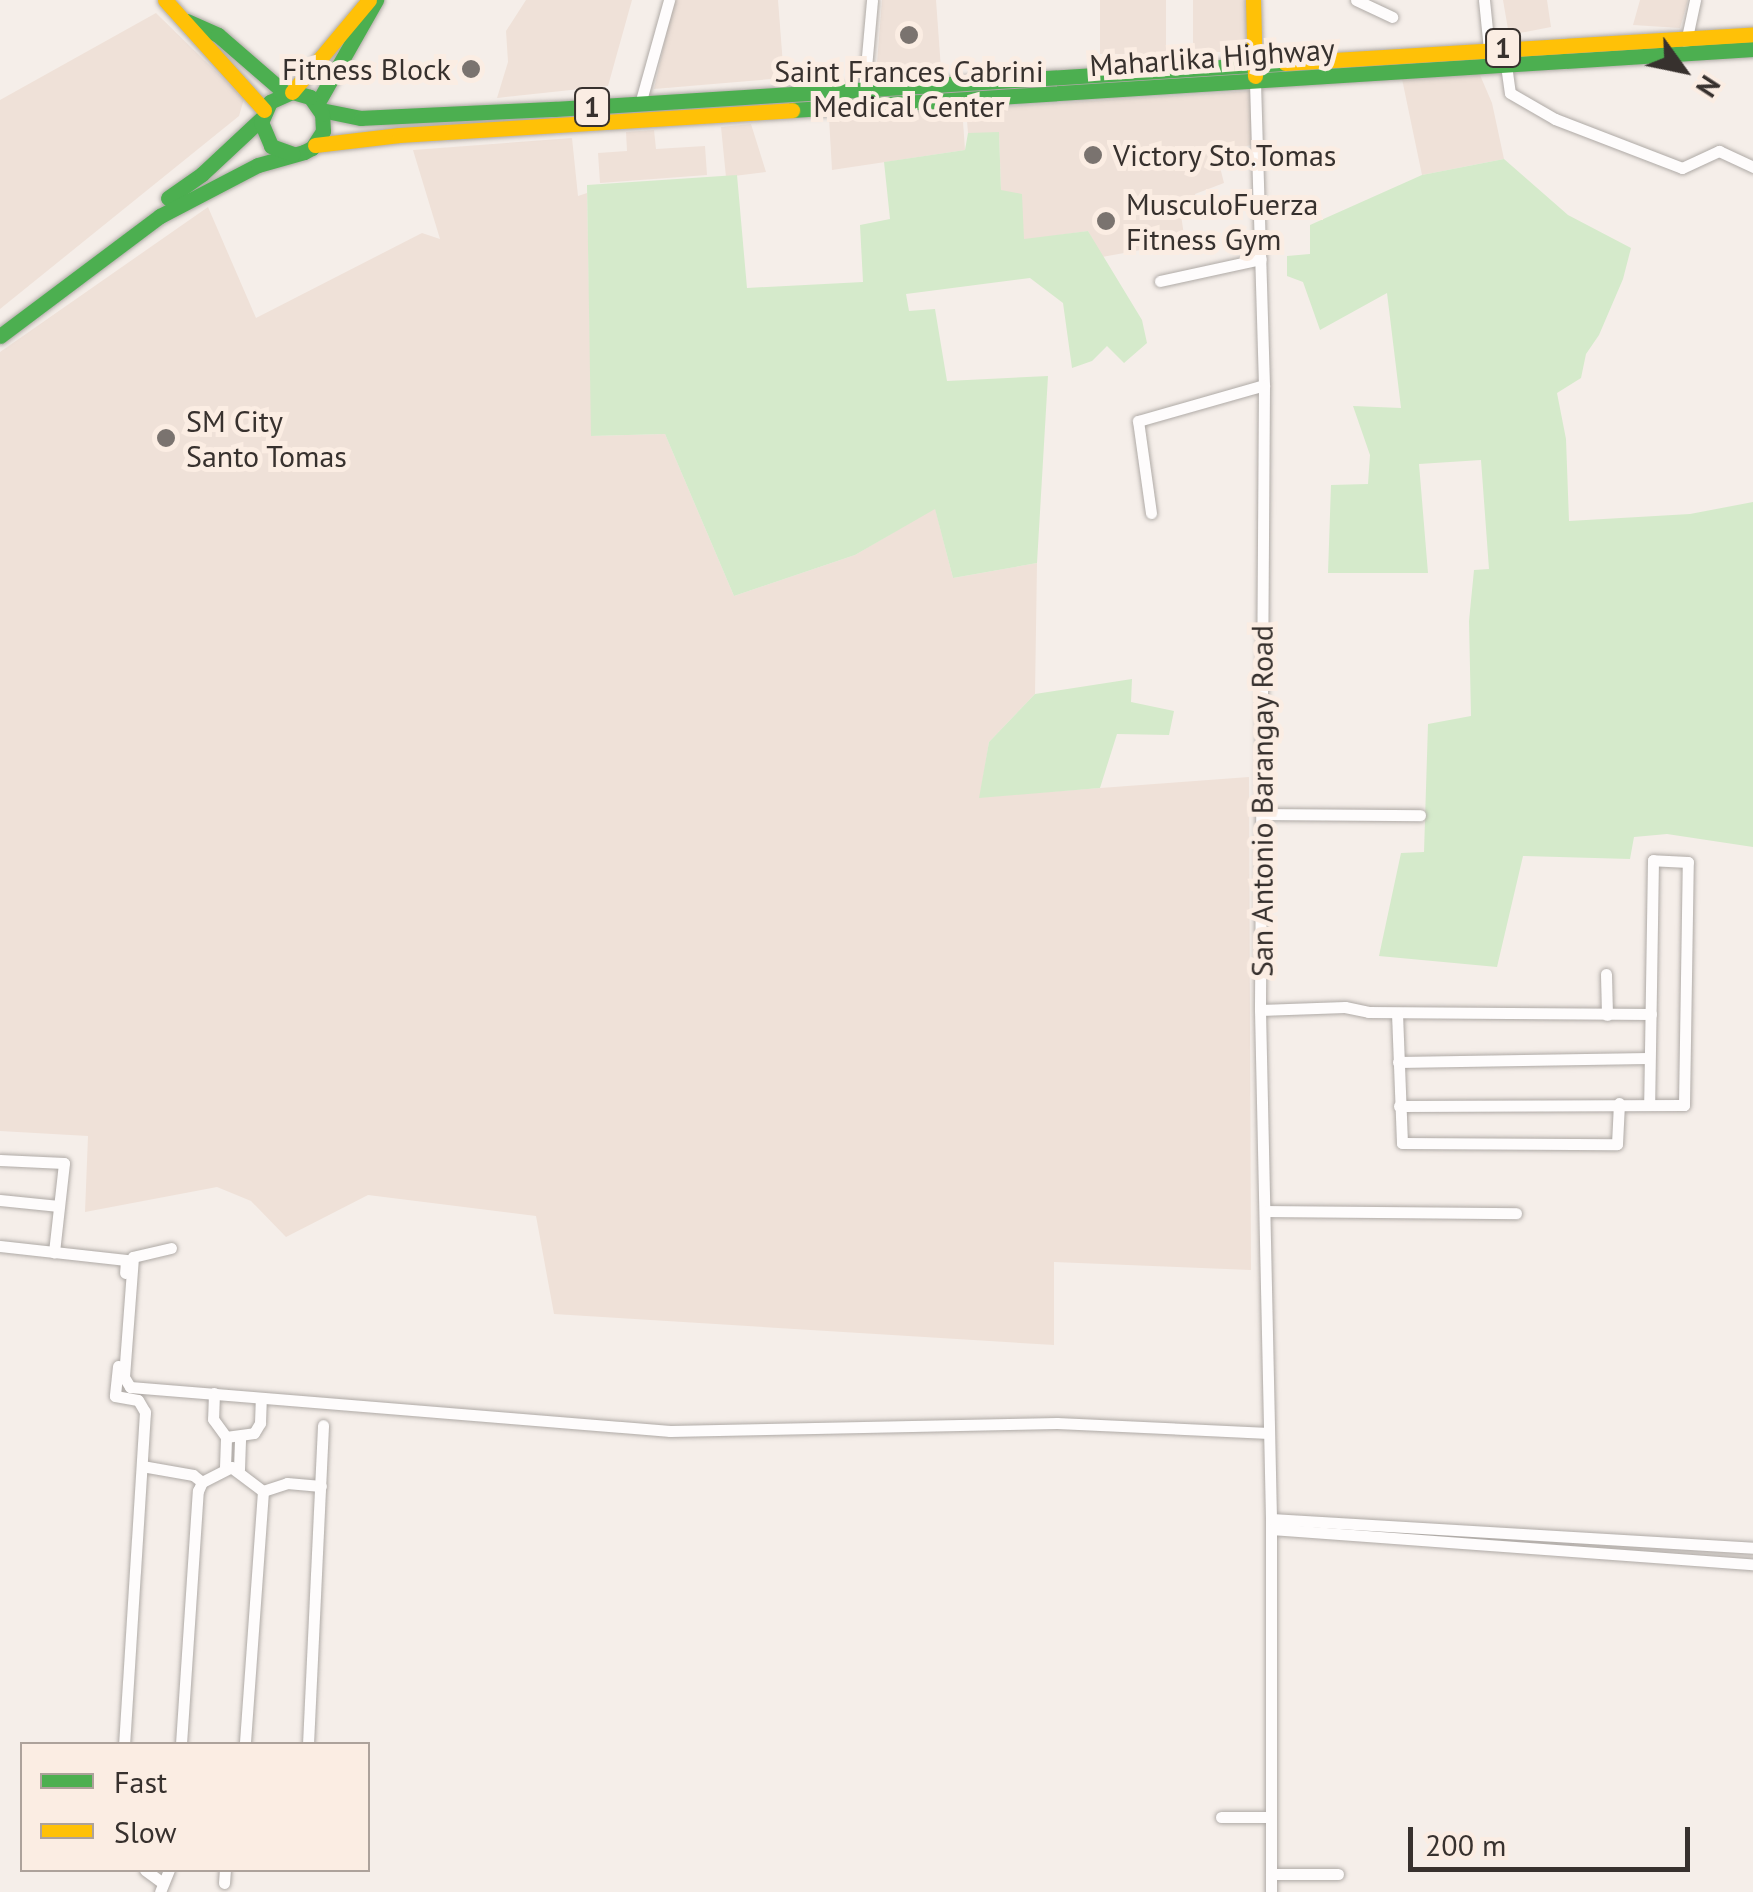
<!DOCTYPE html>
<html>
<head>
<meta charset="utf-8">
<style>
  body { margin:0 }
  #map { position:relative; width:1753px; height:1892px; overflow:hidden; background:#f5eee9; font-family:"PT Sans",sans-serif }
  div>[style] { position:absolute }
  .built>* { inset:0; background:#efe1d8; transform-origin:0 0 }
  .green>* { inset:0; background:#d5eacb }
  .roads { filter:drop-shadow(0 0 2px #afaaa6) drop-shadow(0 0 2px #afaaa6) }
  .street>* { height:11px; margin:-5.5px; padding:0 5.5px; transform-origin:5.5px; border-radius:5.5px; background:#fefcfc }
  .fast>* { height:15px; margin:-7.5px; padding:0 7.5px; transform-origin:7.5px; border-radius:7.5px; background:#4caf50 }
  .slow>* { height:15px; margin:-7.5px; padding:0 7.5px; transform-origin:7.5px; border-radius:7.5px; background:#ffc107 }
  .dots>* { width:28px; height:28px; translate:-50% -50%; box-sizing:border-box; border:5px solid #fbede3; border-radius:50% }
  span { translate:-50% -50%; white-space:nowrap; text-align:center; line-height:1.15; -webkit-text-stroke:10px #fbede3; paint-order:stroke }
  .shield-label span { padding:2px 8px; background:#fbede3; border:2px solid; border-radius:8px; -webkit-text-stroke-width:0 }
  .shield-label { font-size:28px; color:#37312e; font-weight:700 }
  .street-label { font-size:30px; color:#37312e }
  .poi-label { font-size:30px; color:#37312e }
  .right { translate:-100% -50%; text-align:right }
  .left { translate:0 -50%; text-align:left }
  .legend { position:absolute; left:20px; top:1742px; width:350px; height:130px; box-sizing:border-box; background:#fbede3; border:2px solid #ada29b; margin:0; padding:12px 18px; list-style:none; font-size:30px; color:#37312e }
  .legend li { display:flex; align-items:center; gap:20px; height:50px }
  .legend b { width:50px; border:2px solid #ada29b }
  .north { position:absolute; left:1633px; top:20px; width:100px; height:100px; -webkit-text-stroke:8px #fbede3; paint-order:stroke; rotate:123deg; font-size:28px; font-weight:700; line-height:40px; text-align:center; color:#37312e }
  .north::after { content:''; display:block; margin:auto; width:35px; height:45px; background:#37312e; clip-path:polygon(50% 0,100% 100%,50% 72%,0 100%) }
  .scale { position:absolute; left:1408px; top:1827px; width:282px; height:45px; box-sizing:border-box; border:5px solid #37312e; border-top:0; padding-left:12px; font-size:30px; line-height:35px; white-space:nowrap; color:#37312e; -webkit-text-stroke:8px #fbede3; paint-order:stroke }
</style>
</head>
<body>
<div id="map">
  <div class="built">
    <div style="clip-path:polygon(526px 0,632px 0,608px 86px,497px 98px,508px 62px,506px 31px)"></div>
    <div style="clip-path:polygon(674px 0,778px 0,784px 78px,654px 89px)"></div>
    <div style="clip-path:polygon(882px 0,936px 0,941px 69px,876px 76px)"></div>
    <div style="left:1100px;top:0;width:66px;height:54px"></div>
    <div style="left:1193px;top:0;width:57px;height:52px"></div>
    <div style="clip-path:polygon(1503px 0,1547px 0,1551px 27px,1509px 35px)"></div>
    <div style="clip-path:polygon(1640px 0,1688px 0,1680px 28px,1633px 25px)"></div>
    <div style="clip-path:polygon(156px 13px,244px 99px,239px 116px,0 309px,0 100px)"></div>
    <div style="clip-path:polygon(1477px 68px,1492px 103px,1504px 159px,1422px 175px,1402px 79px)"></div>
    <div style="clip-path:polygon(1251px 91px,1254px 144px,1217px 155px,1224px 183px,1195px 194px,1199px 209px,1181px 215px,1185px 242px,1102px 257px,1088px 231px,1024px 240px,1001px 190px,999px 133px,968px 133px,966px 109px)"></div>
    <div style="clip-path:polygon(962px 107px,965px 150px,832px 170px,829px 118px)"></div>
    <div style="clip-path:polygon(751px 124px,766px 172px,726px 177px,721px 127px)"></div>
    <div style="clip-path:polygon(654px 130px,656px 149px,705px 146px,707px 175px,600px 183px,598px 153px,627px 151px,626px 132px)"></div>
    <div style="clip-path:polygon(572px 138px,578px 196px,587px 193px,592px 436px,665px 434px,734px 596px,855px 555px,935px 508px,953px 578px,1037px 563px,1035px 694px,989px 742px,980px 797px,1249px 777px,1251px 1270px,1054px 1262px,1054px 1345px,554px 1314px,536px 1216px,368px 1195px,286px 1237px,251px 1201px,217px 1187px,85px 1212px,88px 1136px,0 1131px,0 352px,208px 207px,256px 318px,422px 233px,440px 239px,413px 150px)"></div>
  </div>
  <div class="green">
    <div style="clip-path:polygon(999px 132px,1001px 190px,1022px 194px,1024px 239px,1088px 231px,1142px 320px,1147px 343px,1124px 363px,1107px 346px,1092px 361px,1072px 368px,1063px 303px,1030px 278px,906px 294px,909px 311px,935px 309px,947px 381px,1048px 376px,1037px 563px,953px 578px,935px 509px,855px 555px,734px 596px,665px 434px,591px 436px,587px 185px,737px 175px,747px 288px,863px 282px,860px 225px,890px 219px,884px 162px,965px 150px,968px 133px)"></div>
    <div style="clip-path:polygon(1504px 159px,1568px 215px,1631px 248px,1623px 279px,1599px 335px,1586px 354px,1581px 378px,1557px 393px,1566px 439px,1569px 521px,1690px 514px,1753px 502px,1753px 847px,1667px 834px,1634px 837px,1630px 859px,1523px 856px,1497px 967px,1379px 956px,1401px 853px,1424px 852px,1428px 724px,1471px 716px,1469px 621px,1474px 570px,1489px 569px,1481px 460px,1419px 464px,1428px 573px,1328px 573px,1331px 485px,1368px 484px,1370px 455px,1353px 406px,1401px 408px,1387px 293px,1320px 330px,1303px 282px,1287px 276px,1287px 256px,1310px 254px,1310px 225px,1422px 175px)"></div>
    <div style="clip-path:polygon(1132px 679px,1131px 702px,1174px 711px,1169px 735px,1117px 734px,1100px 788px,979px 798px,989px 742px,1035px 694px)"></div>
  </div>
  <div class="roads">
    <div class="street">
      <div style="left:1356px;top:0;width:40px;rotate:25deg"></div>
      <div style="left:1484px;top:0;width:49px;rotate:84.2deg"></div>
      <div style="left:1686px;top:42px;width:43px;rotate:-77.9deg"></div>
      <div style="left:1506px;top:65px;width:28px;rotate:82deg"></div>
      <div style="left:1510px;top:93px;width:52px;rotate:30deg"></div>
      <div style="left:1555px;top:119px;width:136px;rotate:21.1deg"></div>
      <div style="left:1682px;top:168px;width:41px;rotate:-24.7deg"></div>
      <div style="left:1719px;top:151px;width:38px;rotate:25deg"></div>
      <div style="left:1255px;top:82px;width:303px;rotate:88.3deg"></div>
      <div style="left:1264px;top:385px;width:625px;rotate:90.37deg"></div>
      <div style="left:1260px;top:1010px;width:509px;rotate:88.76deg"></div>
      <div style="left:1271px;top:1519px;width:373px;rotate:90deg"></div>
      <div style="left:864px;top:90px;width:90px;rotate:-84.9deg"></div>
      <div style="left:640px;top:104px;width:108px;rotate:-74.4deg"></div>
      <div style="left:1160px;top:281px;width:103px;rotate:-12.3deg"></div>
      <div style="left:1151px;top:513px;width:93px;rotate:-98deg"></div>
      <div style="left:1138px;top:421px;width:131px;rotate:-15.9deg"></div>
      <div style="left:1263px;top:814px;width:157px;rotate:0.4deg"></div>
      <div style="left:1606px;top:974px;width:41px;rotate:88.6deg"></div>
      <div style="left:1260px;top:1010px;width:85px;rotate:-2deg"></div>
      <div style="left:1345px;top:1007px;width:24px;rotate:12deg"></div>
      <div style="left:1368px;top:1012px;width:283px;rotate:0.4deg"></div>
      <div style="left:1397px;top:1013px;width:130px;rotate:87.8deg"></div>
      <div style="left:1402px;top:1143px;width:215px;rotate:0.3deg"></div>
      <div style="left:1617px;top:1144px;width:41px;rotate:-87.2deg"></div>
      <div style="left:1398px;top:1062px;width:250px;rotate:-0.9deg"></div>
      <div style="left:1399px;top:1106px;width:285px;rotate:-0.2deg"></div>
      <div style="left:1684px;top:1105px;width:243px;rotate:-89.1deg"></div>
      <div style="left:1688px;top:862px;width:35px;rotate:-177deg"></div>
      <div style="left:1653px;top:860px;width:243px;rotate:90.9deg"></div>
      <div style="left:0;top:1160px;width:64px;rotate:2.7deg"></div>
      <div style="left:64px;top:1163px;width:90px;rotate:96.4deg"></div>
      <div style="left:0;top:1200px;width:59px;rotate:5.8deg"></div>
      <div style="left:1267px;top:1211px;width:249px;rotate:0.5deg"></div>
      <div style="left:0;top:1246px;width:127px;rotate:6.3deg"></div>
      <div style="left:126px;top:1260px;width:13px;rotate:94deg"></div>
      <div style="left:171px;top:1248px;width:39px;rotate:167deg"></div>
      <div style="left:133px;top:1257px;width:120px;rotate:94.3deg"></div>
      <div style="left:124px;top:1377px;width:12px;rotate:59deg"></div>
      <div style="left:130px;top:1387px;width:542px;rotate:4.66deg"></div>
      <div style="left:670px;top:1431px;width:387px;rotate:-1.2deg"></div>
      <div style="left:1057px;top:1423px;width:212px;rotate:2.7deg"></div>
      <div style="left:118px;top:1366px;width:30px;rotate:96deg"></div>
      <div style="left:115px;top:1396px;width:23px;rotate:10deg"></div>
      <div style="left:138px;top:1400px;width:14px;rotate:60deg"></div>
      <div style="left:145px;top:1412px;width:333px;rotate:93.6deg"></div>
      <div style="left:214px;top:1393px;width:26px;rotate:92deg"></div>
      <div style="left:213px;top:1419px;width:22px;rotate:54deg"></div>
      <div style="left:226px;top:1437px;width:28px;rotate:-8deg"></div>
      <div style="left:254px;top:1433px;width:12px;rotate:-59deg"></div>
      <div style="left:260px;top:1423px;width:24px;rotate:-88deg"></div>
      <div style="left:142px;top:1466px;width:52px;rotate:10deg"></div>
      <div style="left:193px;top:1475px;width:11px;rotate:38deg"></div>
      <div style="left:225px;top:1467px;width:30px;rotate:-88deg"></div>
      <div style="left:239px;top:1469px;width:32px;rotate:-88deg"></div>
      <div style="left:263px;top:1491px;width:25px;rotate:-18deg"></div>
      <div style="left:287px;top:1483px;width:34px;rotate:5deg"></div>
      <div style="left:1271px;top:1519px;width:483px;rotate:3.4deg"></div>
      <div style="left:1271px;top:1529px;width:483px;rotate:4.2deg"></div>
      <div style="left:181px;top:1744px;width:254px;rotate:-86.2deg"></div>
      <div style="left:198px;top:1491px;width:10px;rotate:-66deg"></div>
      <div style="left:202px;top:1482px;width:33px;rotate:-27deg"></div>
      <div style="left:231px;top:1467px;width:40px;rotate:37deg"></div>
      <div style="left:263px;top:1491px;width:254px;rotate:94.1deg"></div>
      <div style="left:308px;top:1744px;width:319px;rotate:-87.3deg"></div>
      <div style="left:1221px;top:1817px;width:50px"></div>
      <div style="left:145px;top:1870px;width:22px;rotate:36deg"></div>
      <div style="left:1271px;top:1874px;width:67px"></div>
      <div style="left:224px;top:1883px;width:13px;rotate:-86deg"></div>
      <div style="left:160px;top:1892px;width:24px;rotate:-68deg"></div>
    </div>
    <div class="fast">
      <div style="left:187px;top:21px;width:34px;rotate:24deg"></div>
      <div style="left:218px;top:35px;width:89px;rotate:40.9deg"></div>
      <div style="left:317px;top:104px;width:120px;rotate:-60.4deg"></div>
      <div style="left:321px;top:110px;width:41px;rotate:11.3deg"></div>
      <div style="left:361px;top:118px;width:193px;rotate:-2.7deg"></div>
      <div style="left:554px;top:109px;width:732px;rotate:-3.6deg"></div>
      <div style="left:792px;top:110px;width:963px;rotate:-3.63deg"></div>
      <div style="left:168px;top:198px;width:42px;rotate:-35.2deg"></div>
      <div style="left:202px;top:174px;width:82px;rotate:-43deg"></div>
      <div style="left:0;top:336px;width:200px;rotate:-36.9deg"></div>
      <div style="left:160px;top:216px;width:110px;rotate:-27.5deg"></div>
      <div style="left:258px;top:165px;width:48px;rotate:-15.8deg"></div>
      <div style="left:304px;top:152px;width:9px;rotate:-27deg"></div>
      <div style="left:312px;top:148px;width:20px;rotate:-57deg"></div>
      <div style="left:323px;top:131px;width:17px;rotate:-93deg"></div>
      <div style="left:322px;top:114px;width:21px;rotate:-125deg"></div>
      <div style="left:310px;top:97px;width:19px;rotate:-164deg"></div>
      <div style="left:292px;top:92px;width:24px;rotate:156deg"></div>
      <div style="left:270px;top:102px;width:22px;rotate:114deg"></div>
      <div style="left:261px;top:122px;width:26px;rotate:67deg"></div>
      <div style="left:271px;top:146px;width:23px;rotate:20deg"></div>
    </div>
    <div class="slow">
      <div style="left:165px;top:0;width:148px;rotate:48deg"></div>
      <div style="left:1253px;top:0;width:76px;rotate:88.5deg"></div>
      <div style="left:1285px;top:63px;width:469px;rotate:-3.5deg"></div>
      <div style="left:292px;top:92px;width:120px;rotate:-50.1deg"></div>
      <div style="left:315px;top:145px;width:85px;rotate:-6.8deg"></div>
      <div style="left:399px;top:135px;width:394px;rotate:-3.6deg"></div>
    </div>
  </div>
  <div class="dots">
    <div style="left:909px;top:35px;background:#7a736f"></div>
    <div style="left:471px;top:69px;background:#7a736f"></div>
    <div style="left:1093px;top:155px;background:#7a736f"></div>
    <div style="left:1106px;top:221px;background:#7a736f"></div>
    <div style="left:166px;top:438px;background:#7a736f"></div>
  </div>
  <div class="shield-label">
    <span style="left:1503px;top:48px">1</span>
    <span style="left:592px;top:107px">1</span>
  </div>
  <div class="street-label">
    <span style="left:1212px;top:57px;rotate:-4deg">Maharlika Highway</span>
    <span style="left:1262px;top:801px;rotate:-90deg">San Antonio Barangay Road</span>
  </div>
  <div class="poi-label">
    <span class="right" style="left:451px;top:69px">Fitness Block</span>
    <span style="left:909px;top:88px">Saint Frances Cabrini<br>Medical Center</span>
    <span class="left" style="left:1113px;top:155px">Victory Sto.Tomas</span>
    <span class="left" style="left:1126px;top:221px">MusculoFuerza<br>Fitness Gym</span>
    <span class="left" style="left:186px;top:438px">SM City<br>Santo Tomas</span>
  </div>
  <ul class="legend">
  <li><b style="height:12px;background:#4caf50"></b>Fast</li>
  <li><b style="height:12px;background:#ffc107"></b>Slow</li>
  </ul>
  <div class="north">N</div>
  <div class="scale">200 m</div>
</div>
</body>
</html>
